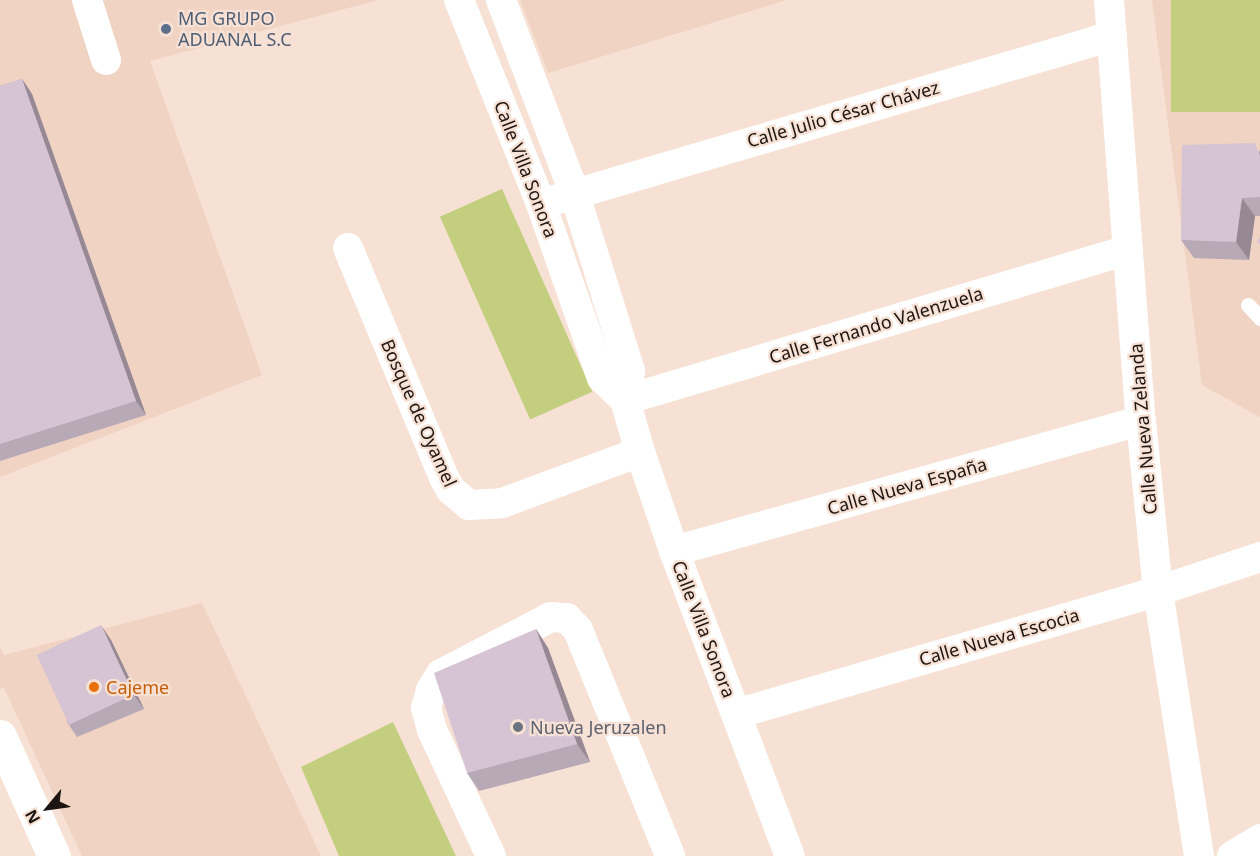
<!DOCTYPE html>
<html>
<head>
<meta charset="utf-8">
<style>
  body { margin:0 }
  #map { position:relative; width:1260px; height:856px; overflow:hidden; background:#f7e1d5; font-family:"Noto Sans",sans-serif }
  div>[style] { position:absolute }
  .built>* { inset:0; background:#f0d3c3 }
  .green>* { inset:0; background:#c3ce7e; transform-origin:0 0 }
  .lane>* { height:15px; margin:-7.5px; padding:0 7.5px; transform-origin:7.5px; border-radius:7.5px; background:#fff }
  .street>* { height:30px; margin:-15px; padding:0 15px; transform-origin:15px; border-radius:15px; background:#fff }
  .secondary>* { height:33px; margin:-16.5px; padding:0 16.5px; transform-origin:16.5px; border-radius:16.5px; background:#fff }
  .wall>* { inset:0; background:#b8a9b6 }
  .shaded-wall>* { inset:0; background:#968994 }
  .building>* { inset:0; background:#d6c4d4; transform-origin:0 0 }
  .dots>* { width:16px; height:16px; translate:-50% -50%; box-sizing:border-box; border:3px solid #f7e1d5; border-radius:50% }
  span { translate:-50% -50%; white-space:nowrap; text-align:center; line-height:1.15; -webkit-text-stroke:4.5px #f7e1d5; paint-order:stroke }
  .service-label { font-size:18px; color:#4e5e75 }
  .left { translate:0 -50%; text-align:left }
  .street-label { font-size:18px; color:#1d1511 }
  .food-label { font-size:18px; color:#c56008 }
  .worship-label { font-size:18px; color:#5b616d }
  .north { position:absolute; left:18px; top:778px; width:60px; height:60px; -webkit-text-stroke:4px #f7e1d5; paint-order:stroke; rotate:241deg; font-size:16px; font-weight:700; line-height:24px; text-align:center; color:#1d1511 }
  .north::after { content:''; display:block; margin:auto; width:21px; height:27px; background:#1d1511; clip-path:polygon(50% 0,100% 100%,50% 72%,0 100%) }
</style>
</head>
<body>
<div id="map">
  <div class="built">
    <div style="clip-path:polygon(0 0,378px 0,150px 61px,262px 375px,0 477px)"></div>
    <div style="clip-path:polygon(520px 0,787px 0,548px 73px)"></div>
    <div style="clip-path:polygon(1152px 0,1260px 0,1260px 417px,1202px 385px)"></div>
    <div style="clip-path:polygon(202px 603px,321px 856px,82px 856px,4px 688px,0 689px,0 647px,4px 655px)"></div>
  </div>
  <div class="green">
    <div style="left:1171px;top:0;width:89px;height:112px"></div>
    <div style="left:502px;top:189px;width:222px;height:68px;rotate:66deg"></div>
    <div style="clip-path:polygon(393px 722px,456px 856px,339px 856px,301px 767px)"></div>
  </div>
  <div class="lane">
    <div style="left:1248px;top:305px;width:18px;rotate:47deg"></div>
  </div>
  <div class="street">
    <div style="left:87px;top:0;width:63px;rotate:72.4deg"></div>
    <div style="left:459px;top:0;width:220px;rotate:68.1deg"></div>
    <div style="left:541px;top:204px;width:184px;rotate:70.7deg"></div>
    <div style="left:602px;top:378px;width:32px;rotate:44deg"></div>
    <div style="left:501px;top:0;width:205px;rotate:69.2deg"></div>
    <div style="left:574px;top:192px;width:188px;rotate:72.6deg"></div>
    <div style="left:630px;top:371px;width:29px;rotate:100deg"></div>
    <div style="left:625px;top:400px;width:54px;rotate:73.9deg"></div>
    <div style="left:640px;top:452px;width:105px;rotate:71deg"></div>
    <div style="left:674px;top:551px;width:326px;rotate:69.2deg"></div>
    <div style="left:1109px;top:0;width:422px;rotate:85.7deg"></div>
    <div style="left:1141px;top:421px;width:171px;rotate:84.3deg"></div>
    <div style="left:1158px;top:591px;width:268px;rotate:81.2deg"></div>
    <div style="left:541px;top:204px;width:595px;rotate:-16.39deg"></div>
    <div style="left:348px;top:248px;width:249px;rotate:67.3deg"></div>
    <div style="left:444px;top:478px;width:14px;rotate:60deg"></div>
    <div style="left:451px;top:490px;width:23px;rotate:40deg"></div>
    <div style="left:469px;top:505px;width:33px;rotate:-3deg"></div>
    <div style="left:502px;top:503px;width:147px;rotate:-20.3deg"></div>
    <div style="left:625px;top:400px;width:525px;rotate:-16.61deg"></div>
    <div style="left:674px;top:551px;width:485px;rotate:-15.6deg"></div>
    <div style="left:736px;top:714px;width:440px;rotate:-16.2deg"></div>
    <div style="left:1158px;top:591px;width:108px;rotate:-18.4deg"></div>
    <div style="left:491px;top:856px;width:139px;rotate:-115.1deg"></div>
    <div style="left:432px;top:730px;width:23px;rotate:-105deg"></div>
    <div style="left:426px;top:708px;width:19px;rotate:-74deg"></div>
    <div style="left:431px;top:690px;width:19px;rotate:-58deg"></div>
    <div style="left:441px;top:674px;width:124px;rotate:-27.4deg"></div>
    <div style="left:551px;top:617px;width:16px;rotate:4deg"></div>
    <div style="left:567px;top:618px;width:16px;rotate:47deg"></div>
    <div style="left:578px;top:630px;width:244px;rotate:67.8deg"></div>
    <div style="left:1232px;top:856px;width:33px;rotate:-31deg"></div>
  </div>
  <div class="secondary">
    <div style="left:0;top:736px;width:132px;rotate:65.8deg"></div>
  </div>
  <div class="wall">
    <div style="clip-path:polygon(22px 79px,32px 94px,146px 415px,0 461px,0 86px)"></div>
    <div style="clip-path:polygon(1260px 150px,1260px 216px,1255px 216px,1249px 260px,1194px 258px,1181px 240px)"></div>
    <div style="clip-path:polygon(536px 629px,548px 648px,590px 762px,479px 791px,467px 773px)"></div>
    <div style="clip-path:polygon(111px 640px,144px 709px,77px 737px,67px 722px)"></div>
  </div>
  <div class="shaded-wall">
    <div style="clip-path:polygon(22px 79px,32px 94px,146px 415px,136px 401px)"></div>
    <div style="clip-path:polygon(1242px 198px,1255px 216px,1249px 260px,1236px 242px)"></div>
    <div style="clip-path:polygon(101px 625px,111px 640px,144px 709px,134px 695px)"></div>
    <div style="clip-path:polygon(536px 629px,548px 648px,590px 762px,577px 744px)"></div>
  </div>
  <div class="building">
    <div style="clip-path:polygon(22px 79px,136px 401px,0 444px,0 86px)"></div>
    <div style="clip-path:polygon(1255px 143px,1260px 156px,1260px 197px,1242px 198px,1236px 242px,1181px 240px,1182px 145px)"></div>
    <div style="clip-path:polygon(1260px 237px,1260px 244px,1257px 242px)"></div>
    <div style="left:101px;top:625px;width:77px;height:71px;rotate:65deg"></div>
    <div style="clip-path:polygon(536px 629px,577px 744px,467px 773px,434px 673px)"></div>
  </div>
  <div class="dots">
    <div style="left:166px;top:29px;background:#5c6f8a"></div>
    <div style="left:94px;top:687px;background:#e8710a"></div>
    <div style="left:518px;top:727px;background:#6b7280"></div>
  </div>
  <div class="service-label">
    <span class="left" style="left:178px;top:29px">MG GRUPO<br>ADUANAL S.C</span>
  </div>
  <div class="street-label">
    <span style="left:843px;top:114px;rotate:-16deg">Calle Julio César Chávez</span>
    <span style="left:526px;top:169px;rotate:69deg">Calle Villa Sonora</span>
    <span style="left:876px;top:325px;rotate:-17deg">Calle Fernando Valenzuela</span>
    <span style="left:419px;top:413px;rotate:66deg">Bosque de Oyamel</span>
    <span style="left:1143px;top:429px;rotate:-95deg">Calle Nueva Zelanda</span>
    <span style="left:907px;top:486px;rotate:-16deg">Calle Nueva España</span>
    <span style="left:704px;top:629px;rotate:69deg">Calle Villa Sonora</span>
    <span style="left:999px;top:637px;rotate:-16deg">Calle Nueva Escocia</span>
  </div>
  <div class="food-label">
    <span class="left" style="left:106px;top:687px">Cajeme</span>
  </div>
  <div class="worship-label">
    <span class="left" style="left:530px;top:727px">Nueva Jeruzalen</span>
  </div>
  <div class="north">N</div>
</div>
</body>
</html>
